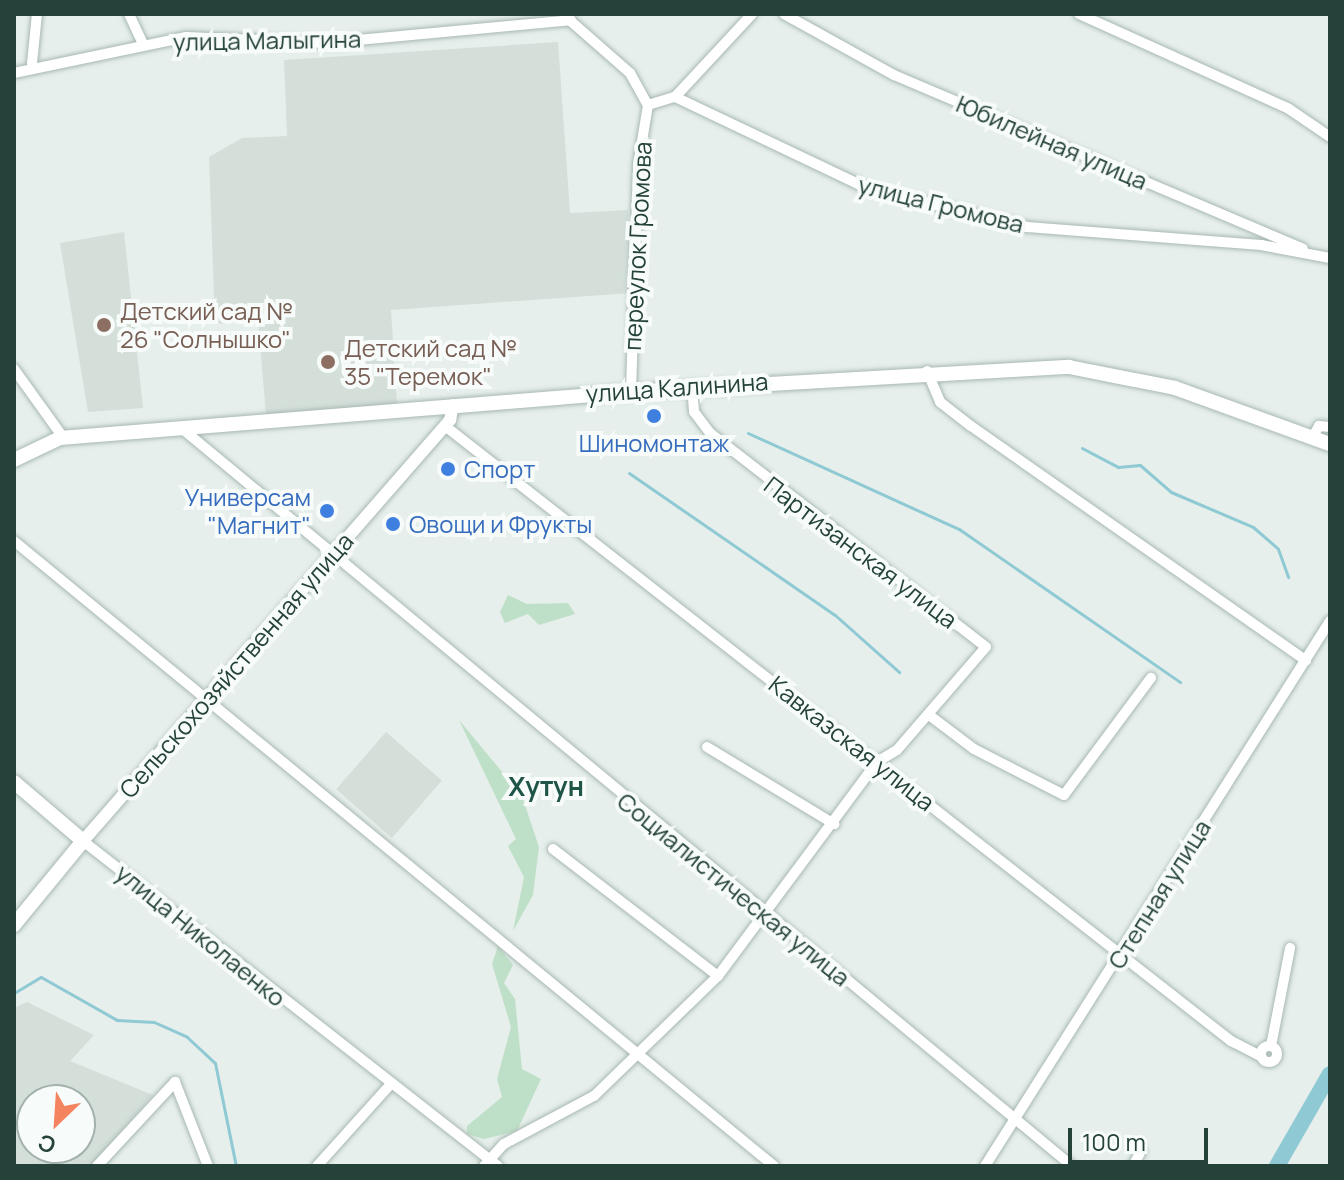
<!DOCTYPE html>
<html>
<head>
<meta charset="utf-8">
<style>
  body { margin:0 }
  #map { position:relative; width:1344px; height:1180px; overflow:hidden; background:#e6efeb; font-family:Manrope,sans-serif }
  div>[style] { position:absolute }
  .built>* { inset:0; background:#d4dfda; transform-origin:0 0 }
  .green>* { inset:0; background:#bfe0c8 }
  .stream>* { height:3px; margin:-1.5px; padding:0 1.5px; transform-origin:1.5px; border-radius:1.5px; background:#8ec9d4 }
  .river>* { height:16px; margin:-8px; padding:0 8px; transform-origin:8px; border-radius:8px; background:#8ec9d4 }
  .roads { filter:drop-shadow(0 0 2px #a8b8b2) drop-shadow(0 0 2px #a8b8b2) }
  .minor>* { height:10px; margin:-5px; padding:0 5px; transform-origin:5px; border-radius:5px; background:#fff }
  .minor>.ring { margin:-5px; padding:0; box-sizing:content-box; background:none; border:10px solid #fff; border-radius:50% }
  .tertiary>* { height:12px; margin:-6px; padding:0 6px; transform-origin:6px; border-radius:6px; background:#fff }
  .secondary>* { height:14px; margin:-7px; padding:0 7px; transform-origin:7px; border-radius:7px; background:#fff }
  .dots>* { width:22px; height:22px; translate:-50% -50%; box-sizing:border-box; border:4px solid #f7fbf9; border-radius:50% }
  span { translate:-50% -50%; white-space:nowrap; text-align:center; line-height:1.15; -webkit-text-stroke:8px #f7fbf9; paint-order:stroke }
  .street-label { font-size:24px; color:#24423a }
  .education-label { font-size:24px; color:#785e54 }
  .left { translate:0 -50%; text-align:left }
  .shop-label { font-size:24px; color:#366cbe }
  .right { translate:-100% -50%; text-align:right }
  .neighbourhood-label { font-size:26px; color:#1f5548; font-weight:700 }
  .frame { position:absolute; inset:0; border:16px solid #24423a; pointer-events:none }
  .north { position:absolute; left:16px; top:1084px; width:80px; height:80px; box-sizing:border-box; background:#f7fbf9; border:2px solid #a3b1ad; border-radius:50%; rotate:205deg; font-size:22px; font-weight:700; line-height:32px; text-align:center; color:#24423a }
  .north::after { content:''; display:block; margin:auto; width:28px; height:36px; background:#f4845f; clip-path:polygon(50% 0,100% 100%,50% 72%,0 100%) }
  .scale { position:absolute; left:1068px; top:1128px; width:140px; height:36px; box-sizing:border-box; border:4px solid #24423a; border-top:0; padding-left:10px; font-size:24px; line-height:28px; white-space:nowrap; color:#24423a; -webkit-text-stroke:6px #f7fbf9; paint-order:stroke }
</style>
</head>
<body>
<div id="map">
  <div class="built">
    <div style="clip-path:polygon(558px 42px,570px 213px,628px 210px,631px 293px,391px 310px,397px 405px,266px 415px,258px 321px,215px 324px,209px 157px,242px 138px,287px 136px,284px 60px)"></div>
    <div style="clip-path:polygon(124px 232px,143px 408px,88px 412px,60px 243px)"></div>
    <div style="left:386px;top:732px;width:74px;height:76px;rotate:41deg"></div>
    <div style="clip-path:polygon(evenodd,27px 1002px,94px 1035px,70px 1061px,153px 1095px,91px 1166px,14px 1166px,14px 1008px,27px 1002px,32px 1100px,80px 1100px,80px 1148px,32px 1148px,32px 1100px)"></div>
  </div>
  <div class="green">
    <div style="clip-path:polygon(508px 595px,527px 604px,568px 603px,575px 614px,539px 625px,528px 614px,505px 623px,500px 612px)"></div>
    <div style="clip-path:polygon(459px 720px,522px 796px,539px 847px,533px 895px,513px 931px,524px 877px,508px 846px,516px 839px)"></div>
    <div style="clip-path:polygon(498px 946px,513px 965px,504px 983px,515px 999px,522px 1069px,541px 1079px,517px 1131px,484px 1139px,467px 1134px,467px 1126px,502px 1097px,497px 1079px,511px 1027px,492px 964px)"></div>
  </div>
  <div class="stream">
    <div style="left:748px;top:433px;width:232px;rotate:24.5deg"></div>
    <div style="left:959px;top:529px;width:269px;rotate:34.7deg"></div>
    <div style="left:1082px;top:448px;width:41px;rotate:27.8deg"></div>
    <div style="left:1118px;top:467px;width:22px;rotate:-5deg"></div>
    <div style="left:1140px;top:465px;width:41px;rotate:41.1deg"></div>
    <div style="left:1171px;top:492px;width:89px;rotate:23.1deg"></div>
    <div style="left:1253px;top:527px;width:33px;rotate:41deg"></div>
    <div style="left:1278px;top:549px;width:30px;rotate:70deg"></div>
    <div style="left:629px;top:473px;width:250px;rotate:34.6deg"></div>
    <div style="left:835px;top:615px;width:86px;rotate:41.7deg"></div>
    <div style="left:14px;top:993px;width:31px;rotate:-31deg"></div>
    <div style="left:41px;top:977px;width:87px;rotate:29.5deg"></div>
    <div style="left:117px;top:1020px;width:37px;rotate:3deg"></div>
    <div style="left:154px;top:1022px;width:36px;rotate:24deg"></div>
    <div style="left:187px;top:1037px;width:38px;rotate:43deg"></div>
    <div style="left:215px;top:1063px;width:105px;rotate:78.5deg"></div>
  </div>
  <div class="river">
    <div style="left:1277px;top:1166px;width:106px;rotate:-60.1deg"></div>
  </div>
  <div class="roads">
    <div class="minor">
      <div style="left:129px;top:14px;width:35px;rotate:65deg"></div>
      <div style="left:784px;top:14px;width:126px;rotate:29deg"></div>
      <div style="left:894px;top:75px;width:444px;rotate:23deg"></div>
      <div style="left:1079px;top:14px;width:230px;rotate:24.3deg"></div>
      <div style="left:1289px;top:109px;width:50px;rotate:34.3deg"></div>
      <div style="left:566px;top:17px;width:85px;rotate:41.2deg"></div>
      <div style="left:630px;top:73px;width:37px;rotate:61deg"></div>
      <div style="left:32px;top:63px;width:49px;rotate:-84.2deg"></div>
      <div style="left:14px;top:73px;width:176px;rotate:-11.8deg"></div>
      <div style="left:186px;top:37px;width:139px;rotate:2.5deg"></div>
      <div style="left:325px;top:43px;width:247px;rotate:-5.3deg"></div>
      <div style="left:675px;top:97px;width:113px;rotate:-47.1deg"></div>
      <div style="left:648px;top:105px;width:28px;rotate:-17deg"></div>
      <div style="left:675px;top:97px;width:215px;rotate:25.4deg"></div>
      <div style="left:869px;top:189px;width:163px;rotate:13.5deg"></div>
      <div style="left:1027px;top:227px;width:235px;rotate:4.4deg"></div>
      <div style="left:1261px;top:245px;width:70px;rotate:10.7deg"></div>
      <div style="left:14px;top:369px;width:79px;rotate:54.3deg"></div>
      <div style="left:927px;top:371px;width:34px;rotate:67deg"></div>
      <div style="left:940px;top:402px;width:39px;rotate:38deg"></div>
      <div style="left:971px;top:426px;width:409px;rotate:35deg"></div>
      <div style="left:631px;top:392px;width:227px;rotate:-88.2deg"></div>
      <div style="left:638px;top:165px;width:61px;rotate:-80.5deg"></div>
      <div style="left:445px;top:426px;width:998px;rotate:38.04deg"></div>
      <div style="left:1231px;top:1041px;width:34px;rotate:27deg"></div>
      <div style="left:180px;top:427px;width:1158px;rotate:39.64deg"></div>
      <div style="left:1312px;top:438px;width:14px;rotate:-60deg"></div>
      <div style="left:1319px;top:426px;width:11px;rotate:5deg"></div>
      <div style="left:14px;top:541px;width:984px;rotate:39.43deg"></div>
      <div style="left:929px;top:715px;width:56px;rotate:37.1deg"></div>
      <div style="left:974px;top:749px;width:101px;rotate:27.1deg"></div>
      <div style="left:1064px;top:795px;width:146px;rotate:-53.4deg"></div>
      <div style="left:707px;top:747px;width:149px;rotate:31.2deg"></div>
      <div style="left:83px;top:841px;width:527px;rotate:38.07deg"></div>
      <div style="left:553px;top:849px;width:208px;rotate:37.6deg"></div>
      <div class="ring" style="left:1261px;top:1046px;width:6px;height:6px"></div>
      <div style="left:1271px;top:1046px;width:100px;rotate:-79deg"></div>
      <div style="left:97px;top:1166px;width:115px;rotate:-47.1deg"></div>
      <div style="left:175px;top:1082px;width:90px;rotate:68.6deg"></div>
      <div style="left:317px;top:1166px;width:109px;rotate:-48deg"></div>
      <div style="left:484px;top:1166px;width:30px;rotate:-48deg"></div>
      <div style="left:504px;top:1144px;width:102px;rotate:-28.1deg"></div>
      <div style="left:594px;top:1096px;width:173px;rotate:-44.1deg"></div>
      <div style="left:718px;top:976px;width:267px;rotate:-53.4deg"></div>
      <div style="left:877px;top:762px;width:23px;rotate:-31deg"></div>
      <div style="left:897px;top:750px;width:136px;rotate:-49.2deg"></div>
      <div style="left:986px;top:647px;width:349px;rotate:-142.2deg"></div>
      <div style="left:710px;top:433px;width:26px;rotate:-127deg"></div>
      <div style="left:694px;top:412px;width:26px;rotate:-94deg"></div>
      <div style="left:985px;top:1166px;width:645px;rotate:-57.67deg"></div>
      <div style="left:1133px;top:1166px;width:17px;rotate:-62deg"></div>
    </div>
    <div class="tertiary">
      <div style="left:83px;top:841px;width:559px;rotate:-48.92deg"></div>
      <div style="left:450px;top:420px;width:15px;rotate:-79deg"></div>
    </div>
    <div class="secondary">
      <div style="left:14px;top:460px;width:51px;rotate:-25.6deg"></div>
      <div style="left:60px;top:438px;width:573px;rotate:-4.61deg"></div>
      <div style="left:631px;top:392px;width:439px;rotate:-3.3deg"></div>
      <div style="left:1069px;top:367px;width:108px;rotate:11.2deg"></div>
      <div style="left:1175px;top:388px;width:165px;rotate:19.9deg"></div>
      <div style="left:14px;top:782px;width:91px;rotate:40.5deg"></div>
      <div style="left:83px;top:841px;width:109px;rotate:129.4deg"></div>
    </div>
  </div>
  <div class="dots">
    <div style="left:104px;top:325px;background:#8d6e63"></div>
    <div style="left:328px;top:362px;background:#8d6e63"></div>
    <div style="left:654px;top:416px;background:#3f7fe0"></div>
    <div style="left:448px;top:469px;background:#3f7fe0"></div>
    <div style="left:327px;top:511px;background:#3f7fe0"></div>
    <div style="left:393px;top:524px;background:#3f7fe0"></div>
  </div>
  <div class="street-label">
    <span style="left:267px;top:40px;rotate:-1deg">улица Малыгина</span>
    <span style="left:1052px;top:142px;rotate:23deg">Юбилейная улица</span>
    <span style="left:941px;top:204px;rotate:14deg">улица Громова</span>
    <span style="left:637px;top:246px;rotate:-87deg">переулок Громова</span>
    <span style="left:677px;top:387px;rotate:-4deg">улица Калинина</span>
    <span style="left:861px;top:552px;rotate:37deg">Партизанская улица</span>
    <span style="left:236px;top:665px;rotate:-49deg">Сельскохозяйственная улица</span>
    <span style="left:852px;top:743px;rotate:38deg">Кавказская улица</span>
    <span style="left:734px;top:889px;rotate:39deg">Социалистическая улица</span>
    <span style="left:1159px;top:894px;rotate:-58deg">Степная улица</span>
    <span style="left:201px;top:935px;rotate:39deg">улица Николаенко</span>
  </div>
  <div class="education-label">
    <span class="left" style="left:120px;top:325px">Детский сад №<br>26 "Солнышко"</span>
    <span class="left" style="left:344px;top:362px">Детский сад №<br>35 "Теремок"</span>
  </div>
  <div class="shop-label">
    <span style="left:654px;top:443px">Шиномонтаж</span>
    <span class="left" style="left:464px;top:469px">Спорт</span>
    <span class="right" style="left:311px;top:511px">Универсам<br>"Магнит"</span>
    <span class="left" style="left:409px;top:524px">Овощи и Фрукты</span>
  </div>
  <div class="neighbourhood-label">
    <span style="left:546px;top:787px">Хутун</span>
  </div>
  <div class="frame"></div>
  <div class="north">С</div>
  <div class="scale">100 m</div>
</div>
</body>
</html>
